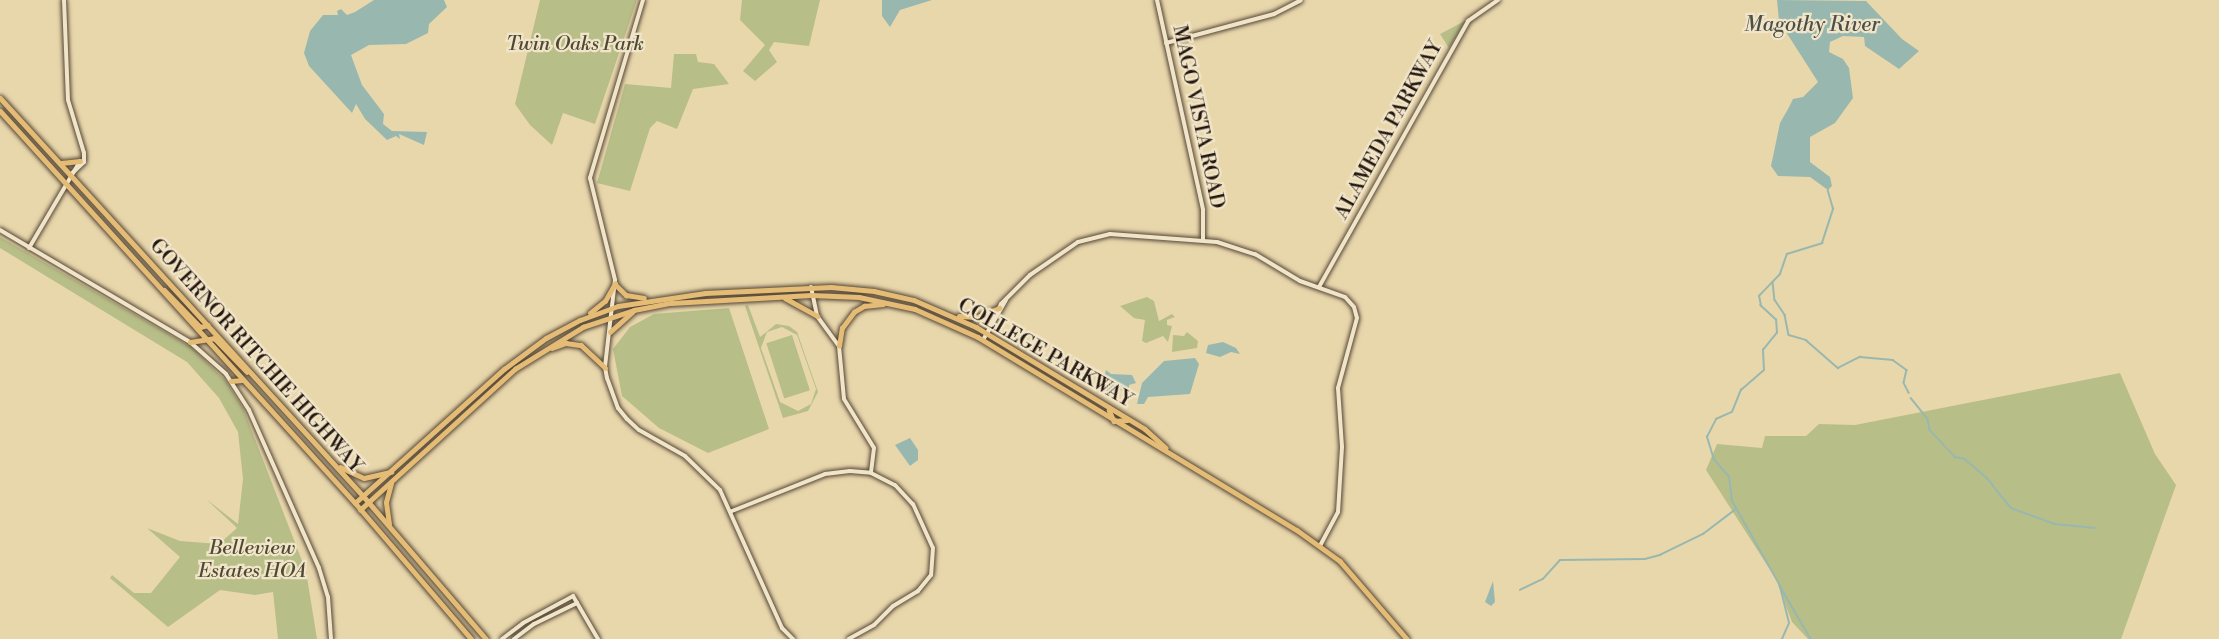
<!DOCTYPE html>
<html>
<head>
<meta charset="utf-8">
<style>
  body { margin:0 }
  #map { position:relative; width:2219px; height:639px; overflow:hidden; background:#e9d7ac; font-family:"Libre Bodoni",serif }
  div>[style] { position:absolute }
  .green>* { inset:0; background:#b8be88; transform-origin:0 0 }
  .water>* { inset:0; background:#98b8af }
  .stream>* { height:1.5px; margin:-0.75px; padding:0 0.75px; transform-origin:0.75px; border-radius:0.75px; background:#98b8af }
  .roads { filter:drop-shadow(0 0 2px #544636) drop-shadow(0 0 2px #544636) }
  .minor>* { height:4px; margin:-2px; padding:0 2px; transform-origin:2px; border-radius:2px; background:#f1e5c9 }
  .major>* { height:4.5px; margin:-2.25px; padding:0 2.25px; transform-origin:2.25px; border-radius:2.25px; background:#e4bc76 }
  .highway>* { height:5px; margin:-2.5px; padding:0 2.5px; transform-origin:2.5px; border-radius:2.5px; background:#e4bc76 }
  span { translate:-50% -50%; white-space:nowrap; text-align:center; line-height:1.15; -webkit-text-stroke:4.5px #f1e5c9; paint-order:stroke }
  .park-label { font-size:20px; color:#4f4833; font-style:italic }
  .street-label { font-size:20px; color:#22160f }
  .water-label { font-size:21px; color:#4b4f47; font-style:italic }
</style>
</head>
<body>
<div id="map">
  <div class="green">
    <div style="clip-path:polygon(540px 0,637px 0,595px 124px,563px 113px,552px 145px,530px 125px,515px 104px)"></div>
    <div style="clip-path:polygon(742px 0,820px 0,809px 46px,774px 42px,769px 50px,777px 62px,755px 81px,743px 71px,765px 45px,740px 20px)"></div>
    <div style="clip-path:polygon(1465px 21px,1465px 22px,1449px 48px,1440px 34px)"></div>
    <div style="clip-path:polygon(674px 54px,696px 54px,698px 62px,714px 64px,729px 84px,693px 89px,677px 129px,657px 121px,650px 128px,630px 191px,597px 183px,625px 84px,671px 88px)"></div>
    <div style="clip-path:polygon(0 237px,191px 347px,225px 380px,243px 408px,306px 571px,317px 639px,278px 639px,273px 592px,255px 595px,220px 590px,168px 627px,110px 578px,112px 575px,134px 593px,151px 593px,180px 557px,147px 528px,180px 541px,219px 544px,237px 528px,206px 499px,238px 524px,243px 479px,238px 432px,219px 398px,187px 362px,0 248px)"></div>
    <div style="clip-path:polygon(1147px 297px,1154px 301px,1159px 321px,1172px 314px,1175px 317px,1167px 320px,1167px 325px,1172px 326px,1168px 342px,1163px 336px,1146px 343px,1142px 341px,1145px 320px,1134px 318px,1120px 306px)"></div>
    <div style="clip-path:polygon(evenodd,748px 305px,760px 337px,776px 324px,789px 326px,797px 332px,818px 392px,808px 411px,783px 418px,745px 306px,748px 305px,782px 327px,797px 335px,816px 389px,811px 404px,798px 411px,780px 402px,761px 348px,767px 332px,782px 327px)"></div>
    <div style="clip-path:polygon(729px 308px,769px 429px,708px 453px,659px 428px,622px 396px,613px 349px,630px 327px,654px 314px)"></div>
    <div style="clip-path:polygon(1187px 332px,1198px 341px,1197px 348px,1172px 352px,1173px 335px,1184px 336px)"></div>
    <div style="left:792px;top:335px;width:58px;height:27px;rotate:72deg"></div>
    <div style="clip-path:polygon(2120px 373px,2155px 454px,2176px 485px,2121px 639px,1808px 639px,1792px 622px,1776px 579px,1706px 470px,1717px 444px,1762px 448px,1765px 436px,1806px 436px,1819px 424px,1855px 425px)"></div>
  </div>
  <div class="water">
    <div style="clip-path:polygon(374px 0,444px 0,447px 7px,429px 24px,428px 33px,406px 44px,369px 45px,351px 55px,362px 85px,384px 114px,383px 124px,392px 131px,427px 132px,424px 145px,399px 134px,400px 139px,396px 136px,387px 140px,365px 119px,356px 104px,352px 113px,309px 66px,304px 53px,310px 31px,323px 15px,338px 15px,337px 11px,341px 9px,347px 15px,355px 12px)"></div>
    <div style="clip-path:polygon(882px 0,932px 0,900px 10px,890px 27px,882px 16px)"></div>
    <div style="clip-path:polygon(1777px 0,1866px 1px,1902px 39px,1919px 51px,1899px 69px,1865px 46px,1864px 37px,1843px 36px,1830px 42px,1829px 52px,1843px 59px,1849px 68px,1853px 98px,1835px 123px,1810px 137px,1810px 162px,1830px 177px,1832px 186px,1828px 190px,1810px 177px,1778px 176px,1771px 166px,1780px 123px,1788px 109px,1793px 99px,1803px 97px,1818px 82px,1779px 21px)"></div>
    <div style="clip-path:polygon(1223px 342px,1236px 348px,1240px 354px,1231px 352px,1220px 357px,1206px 353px,1208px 345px)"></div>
    <div style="clip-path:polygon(1195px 358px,1199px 364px,1190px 394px,1148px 397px,1144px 404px,1137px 404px,1142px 383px,1164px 361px)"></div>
    <div style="clip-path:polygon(1106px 370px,1111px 374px,1132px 375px,1136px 383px,1129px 385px,1129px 393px,1118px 389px,1101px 392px)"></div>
    <div style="clip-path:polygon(910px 438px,918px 450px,918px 460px,910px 466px,895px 445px)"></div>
    <div style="clip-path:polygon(1493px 581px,1495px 602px,1491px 606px,1485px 602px)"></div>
  </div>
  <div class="stream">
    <div style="left:1773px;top:282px;width:18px;rotate:84deg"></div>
    <div style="left:1775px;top:300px;width:18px;rotate:56deg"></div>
    <div style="left:1785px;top:315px;width:20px;rotate:79deg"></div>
    <div style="left:1789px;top:335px;width:18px;rotate:16deg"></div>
    <div style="left:1806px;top:340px;width:43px;rotate:41.2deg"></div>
    <div style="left:1838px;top:368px;width:25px;rotate:-27deg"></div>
    <div style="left:1860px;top:357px;width:33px;rotate:5deg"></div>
    <div style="left:1893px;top:360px;width:17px;rotate:36deg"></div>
    <div style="left:1907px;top:370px;width:13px;rotate:103deg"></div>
    <div style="left:1904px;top:383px;width:11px;rotate:63deg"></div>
    <div style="left:1911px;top:398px;width:27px;rotate:51deg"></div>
    <div style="left:1928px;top:419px;width:11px;rotate:80deg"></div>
    <div style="left:1930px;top:430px;width:37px;rotate:47deg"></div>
    <div style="left:1955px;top:457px;width:10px;rotate:11deg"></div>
    <div style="left:1965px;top:459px;width:29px;rotate:41deg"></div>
    <div style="left:1987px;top:478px;width:38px;rotate:51deg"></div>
    <div style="left:2011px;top:508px;width:47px;rotate:20deg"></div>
    <div style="left:2055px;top:524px;width:40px;rotate:5.7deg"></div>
    <div style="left:1780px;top:586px;width:61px;rotate:59.7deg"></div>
    <div style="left:1520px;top:590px;width:25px;rotate:-26deg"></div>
    <div style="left:1543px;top:579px;width:25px;rotate:-48deg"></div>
    <div style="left:1560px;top:560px;width:85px;rotate:-0.7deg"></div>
    <div style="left:1645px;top:559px;width:16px;rotate:-15deg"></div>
    <div style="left:1660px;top:555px;width:48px;rotate:-26deg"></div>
    <div style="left:1703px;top:534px;width:41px;rotate:-37.1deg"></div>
    <div style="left:1782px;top:639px;width:17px;rotate:-66deg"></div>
    <div style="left:1789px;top:623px;width:38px;rotate:-104deg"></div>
    <div style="left:1780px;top:586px;width:98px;rotate:-119.5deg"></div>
    <div style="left:1732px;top:501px;width:24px;rotate:-97deg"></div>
    <div style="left:1729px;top:477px;width:23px;rotate:-131deg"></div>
    <div style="left:1714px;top:460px;width:24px;rotate:-107deg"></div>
    <div style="left:1707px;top:437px;width:20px;rotate:-63deg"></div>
    <div style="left:1716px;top:419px;width:17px;rotate:-24deg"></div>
    <div style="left:1732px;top:412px;width:24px;rotate:-68deg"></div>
    <div style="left:1741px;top:390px;width:30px;rotate:-41deg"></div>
    <div style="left:1764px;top:370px;width:20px;rotate:-93deg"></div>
    <div style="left:1763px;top:350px;width:22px;rotate:-51deg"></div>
    <div style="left:1777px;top:333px;width:13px;rotate:-94deg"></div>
    <div style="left:1776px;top:320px;width:21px;rotate:-137deg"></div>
    <div style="left:1761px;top:306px;width:10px;rotate:-101deg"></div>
    <div style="left:1759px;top:296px;width:30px;rotate:-46deg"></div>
    <div style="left:1780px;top:274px;width:21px;rotate:-71deg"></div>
    <div style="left:1787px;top:254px;width:37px;rotate:-17deg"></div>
    <div style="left:1822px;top:243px;width:36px;rotate:-72deg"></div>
    <div style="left:1833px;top:209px;width:19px;rotate:-106deg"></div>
  </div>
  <div class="roads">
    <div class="minor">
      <div style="left:64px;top:0;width:100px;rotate:87.7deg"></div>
      <div style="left:68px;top:100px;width:55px;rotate:73.2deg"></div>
      <div style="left:84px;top:153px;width:9px;rotate:90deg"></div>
      <div style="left:84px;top:162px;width:18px;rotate:137deg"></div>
      <div style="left:643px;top:0;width:186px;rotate:106.6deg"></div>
      <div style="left:590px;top:178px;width:105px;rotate:76.2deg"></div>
      <div style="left:615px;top:280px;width:88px;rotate:96.6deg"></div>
      <div style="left:605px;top:367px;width:11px;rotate:80deg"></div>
      <div style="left:607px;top:378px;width:32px;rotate:70deg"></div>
      <div style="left:618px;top:408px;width:14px;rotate:51deg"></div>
      <div style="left:627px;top:419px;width:16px;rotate:43deg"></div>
      <div style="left:639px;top:430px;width:53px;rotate:29.5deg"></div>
      <div style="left:685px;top:456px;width:49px;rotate:44.2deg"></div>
      <div style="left:720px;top:490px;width:151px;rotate:65.8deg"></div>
      <div style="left:782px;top:628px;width:16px;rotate:45deg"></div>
      <div style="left:1157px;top:0;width:215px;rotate:77.6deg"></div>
      <div style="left:1203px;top:210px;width:30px;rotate:90deg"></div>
      <div style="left:1166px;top:43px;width:112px;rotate:-15deg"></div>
      <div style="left:1274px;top:14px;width:30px;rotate:-27deg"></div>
      <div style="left:0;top:230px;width:221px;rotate:30.5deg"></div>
      <div style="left:190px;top:342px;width:48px;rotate:41.6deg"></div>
      <div style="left:226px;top:374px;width:43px;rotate:57.4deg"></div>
      <div style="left:249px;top:410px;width:173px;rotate:66.1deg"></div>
      <div style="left:319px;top:568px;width:30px;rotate:73deg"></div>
      <div style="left:328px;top:597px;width:42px;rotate:85.9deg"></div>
      <div style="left:29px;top:248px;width:101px;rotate:-59.6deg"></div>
      <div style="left:811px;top:287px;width:30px;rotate:78deg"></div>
      <div style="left:817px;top:316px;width:37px;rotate:54deg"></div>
      <div style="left:839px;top:346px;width:53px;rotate:84.6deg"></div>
      <div style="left:844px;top:399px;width:57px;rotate:58.5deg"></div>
      <div style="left:874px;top:448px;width:25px;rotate:97deg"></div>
      <div style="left:1319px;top:287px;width:305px;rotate:-60.7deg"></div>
      <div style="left:1468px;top:21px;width:37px;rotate:-35deg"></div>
      <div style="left:987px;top:334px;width:33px;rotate:-65deg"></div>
      <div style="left:1001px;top:304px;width:41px;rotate:-45deg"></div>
      <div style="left:1030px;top:275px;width:58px;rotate:-34.5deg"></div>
      <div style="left:1078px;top:242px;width:33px;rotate:-14deg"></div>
      <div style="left:1110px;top:234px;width:107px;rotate:4.3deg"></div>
      <div style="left:1217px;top:242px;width:40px;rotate:18deg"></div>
      <div style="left:1255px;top:254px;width:52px;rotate:31deg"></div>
      <div style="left:1300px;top:281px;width:48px;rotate:19.6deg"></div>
      <div style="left:1345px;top:297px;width:13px;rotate:48deg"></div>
      <div style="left:1354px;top:307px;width:11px;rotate:75deg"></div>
      <div style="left:1357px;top:318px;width:73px;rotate:105.2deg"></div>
      <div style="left:1338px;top:388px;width:59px;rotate:86.1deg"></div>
      <div style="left:1342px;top:447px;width:65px;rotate:93.5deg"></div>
      <div style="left:1338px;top:512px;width:38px;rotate:118deg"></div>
      <div style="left:983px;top:340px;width:46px;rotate:-60.1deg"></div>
      <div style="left:732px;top:511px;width:100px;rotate:-21.7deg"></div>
      <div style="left:825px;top:474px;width:25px;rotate:-7deg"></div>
      <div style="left:850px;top:471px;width:21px;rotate:5deg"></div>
      <div style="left:871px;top:473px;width:27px;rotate:27deg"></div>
      <div style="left:895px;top:485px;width:26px;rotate:47deg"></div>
      <div style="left:913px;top:504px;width:48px;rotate:65.6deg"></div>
      <div style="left:933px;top:548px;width:27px;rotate:94deg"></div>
      <div style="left:931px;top:575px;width:21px;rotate:129deg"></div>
      <div style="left:918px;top:591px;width:29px;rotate:149deg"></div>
      <div style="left:893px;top:606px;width:27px;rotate:135deg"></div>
      <div style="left:874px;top:625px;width:29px;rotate:151deg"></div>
      <div style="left:502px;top:639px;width:26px;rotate:-37deg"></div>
      <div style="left:523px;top:623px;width:57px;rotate:-28.4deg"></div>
      <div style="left:573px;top:596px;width:50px;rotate:59.8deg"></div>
      <div style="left:514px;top:639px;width:25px;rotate:-37deg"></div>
      <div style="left:534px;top:624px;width:48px;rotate:-26deg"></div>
    </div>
    <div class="major">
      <div style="left:785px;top:298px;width:37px;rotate:29deg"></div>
      <div style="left:590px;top:313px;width:19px;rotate:-39deg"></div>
      <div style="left:605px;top:301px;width:20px;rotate:-60deg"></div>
      <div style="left:615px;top:284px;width:16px;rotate:45deg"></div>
      <div style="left:626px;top:295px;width:18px;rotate:9deg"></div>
      <div style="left:959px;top:316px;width:18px;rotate:3deg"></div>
      <div style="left:977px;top:317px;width:24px;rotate:-22deg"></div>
      <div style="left:610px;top:332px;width:30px;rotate:-42deg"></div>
      <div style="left:839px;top:346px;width:18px;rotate:-81deg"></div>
      <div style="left:842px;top:328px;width:20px;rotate:-53deg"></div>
      <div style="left:854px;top:312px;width:12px;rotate:-31deg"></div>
      <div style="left:864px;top:306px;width:19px;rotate:-6deg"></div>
      <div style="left:552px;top:348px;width:15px;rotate:-20deg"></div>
      <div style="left:566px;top:343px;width:15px;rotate:8deg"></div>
      <div style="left:581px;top:345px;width:33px;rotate:43deg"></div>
      <div style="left:1109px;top:410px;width:12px;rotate:66deg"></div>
      <div style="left:1114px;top:421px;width:13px;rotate:-4deg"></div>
      <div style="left:355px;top:503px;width:200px;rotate:-42deg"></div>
      <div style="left:504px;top:369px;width:52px;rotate:-36.4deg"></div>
      <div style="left:546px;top:338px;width:38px;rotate:-28deg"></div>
      <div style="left:580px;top:320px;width:40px;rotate:-20.2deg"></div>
      <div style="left:618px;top:306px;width:88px;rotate:-8.5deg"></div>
      <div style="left:705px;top:293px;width:126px;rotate:-2.7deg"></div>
      <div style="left:831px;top:287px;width:43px;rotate:5.3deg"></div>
      <div style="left:874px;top:291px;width:41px;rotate:12.7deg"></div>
      <div style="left:914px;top:300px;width:68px;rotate:23.5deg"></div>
      <div style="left:976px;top:327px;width:197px;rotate:31.1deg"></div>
      <div style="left:1145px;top:429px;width:28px;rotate:42deg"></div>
      <div style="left:360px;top:510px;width:210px;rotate:-42.3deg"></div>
      <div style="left:515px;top:369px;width:80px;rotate:-31.7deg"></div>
      <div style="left:583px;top:327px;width:54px;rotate:-18.4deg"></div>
      <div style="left:634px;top:310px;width:38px;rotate:-11deg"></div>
      <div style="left:671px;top:303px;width:140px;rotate:-3.3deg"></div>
      <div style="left:811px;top:295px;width:48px;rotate:2.4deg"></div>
      <div style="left:859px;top:297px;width:57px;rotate:12.1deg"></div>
      <div style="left:915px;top:309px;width:69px;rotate:24deg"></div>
      <div style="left:978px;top:337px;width:373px;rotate:31.2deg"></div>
      <div style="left:1297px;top:530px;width:53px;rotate:35.8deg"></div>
      <div style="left:1340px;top:561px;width:103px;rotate:49.3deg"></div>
    </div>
    <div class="highway">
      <div style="left:0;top:98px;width:539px;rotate:47.63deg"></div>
      <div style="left:363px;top:496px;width:189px;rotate:49.3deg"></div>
      <div style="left:0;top:111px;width:529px;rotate:47.84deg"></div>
      <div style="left:355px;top:503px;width:179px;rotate:49.5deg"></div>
      <div style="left:61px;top:163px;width:19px;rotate:-6deg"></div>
      <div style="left:164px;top:290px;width:52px;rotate:45.8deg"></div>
      <div style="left:200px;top:327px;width:8px;rotate:-14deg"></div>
      <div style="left:190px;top:342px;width:24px;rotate:-9deg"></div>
      <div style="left:214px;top:338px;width:47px;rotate:45.9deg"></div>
      <div style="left:231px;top:381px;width:11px;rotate:-5deg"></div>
      <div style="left:340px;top:467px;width:26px;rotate:25deg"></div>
      <div style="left:364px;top:478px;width:28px;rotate:-13deg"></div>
      <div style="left:389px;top:524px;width:22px;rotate:-98deg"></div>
      <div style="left:386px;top:502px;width:20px;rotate:-75deg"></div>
    </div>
  </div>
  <div class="park-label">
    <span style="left:575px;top:44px">Twin Oaks Park</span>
    <span style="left:252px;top:560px">Belleview<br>Estates HOA</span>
  </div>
  <div class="street-label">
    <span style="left:1198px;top:117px;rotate:78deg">MAGO VISTA ROAD</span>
    <span style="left:1389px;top:130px;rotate:-61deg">ALAMEDA PARKWAY</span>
    <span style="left:1045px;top:353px;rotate:30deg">COLLEGE PARKWAY</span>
    <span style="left:256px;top:356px;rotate:48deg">GOVERNOR RITCHIE HIGHWAY</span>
  </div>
  <div class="water-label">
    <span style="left:1812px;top:25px">Magothy River</span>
  </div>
</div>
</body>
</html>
